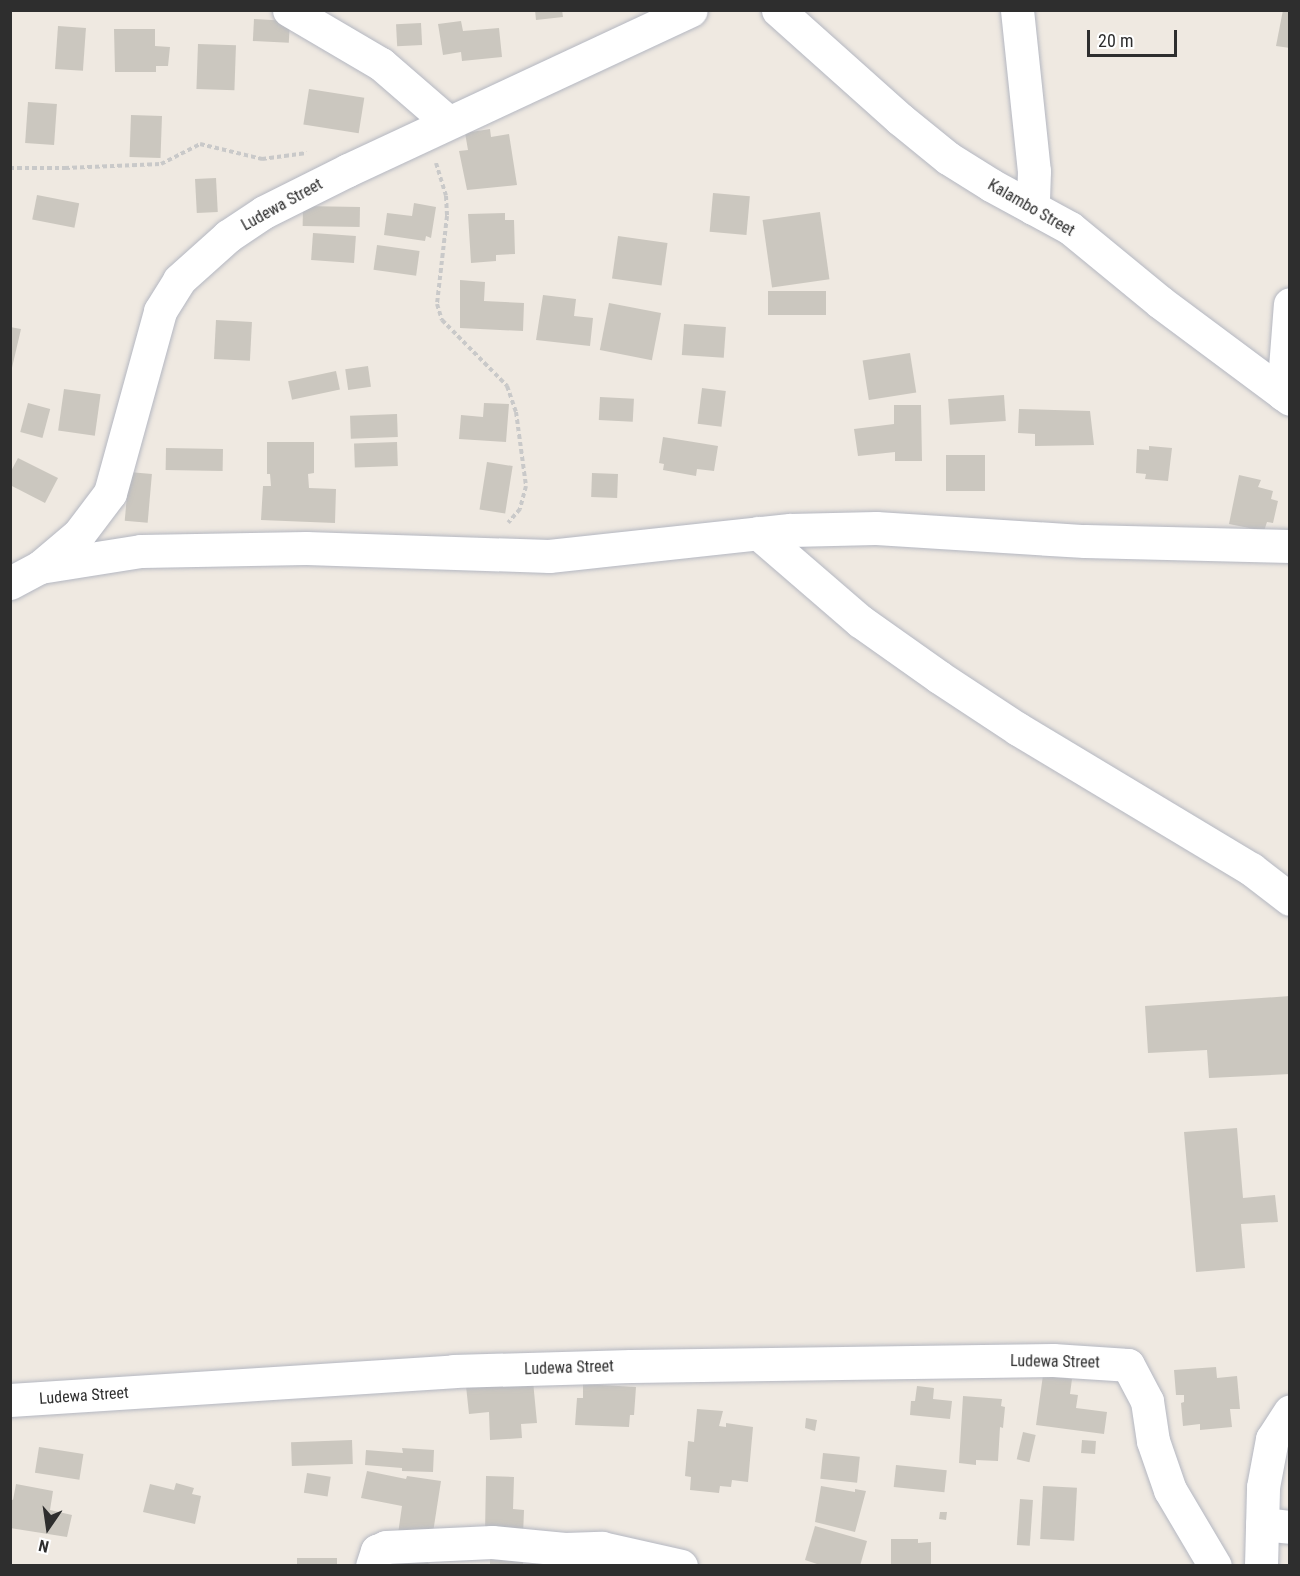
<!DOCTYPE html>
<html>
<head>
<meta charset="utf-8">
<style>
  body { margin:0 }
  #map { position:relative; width:1300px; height:1576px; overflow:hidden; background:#efe9e1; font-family:"Roboto Condensed",sans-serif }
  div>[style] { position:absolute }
  .building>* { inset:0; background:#cbc7bf; transform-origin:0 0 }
  .path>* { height:4px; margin-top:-2px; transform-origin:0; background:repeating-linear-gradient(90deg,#c9c9c9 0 4.5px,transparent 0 7.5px) }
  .roads { filter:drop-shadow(0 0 2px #b4b7c1) drop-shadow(0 0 2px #b4b7c1) }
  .minor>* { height:33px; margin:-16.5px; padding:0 16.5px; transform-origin:16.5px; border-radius:16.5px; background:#fff }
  span { translate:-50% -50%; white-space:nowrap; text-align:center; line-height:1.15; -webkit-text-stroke:5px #fff; paint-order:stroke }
  .street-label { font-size:16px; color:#2e2e2e }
  .frame { position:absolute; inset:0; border:12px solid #2e2e2e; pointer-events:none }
  .north { position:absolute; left:18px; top:1498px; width:60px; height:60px; -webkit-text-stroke:4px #fff; paint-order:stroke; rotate:193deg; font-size:16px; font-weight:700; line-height:24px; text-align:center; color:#2e2e2e }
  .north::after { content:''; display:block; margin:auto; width:21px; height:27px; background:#2e2e2e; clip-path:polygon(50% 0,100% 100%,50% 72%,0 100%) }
  .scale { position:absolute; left:1087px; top:30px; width:90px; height:27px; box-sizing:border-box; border:3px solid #2e2e2e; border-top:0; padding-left:8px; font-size:18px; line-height:21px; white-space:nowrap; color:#2e2e2e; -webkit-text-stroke:4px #fff; paint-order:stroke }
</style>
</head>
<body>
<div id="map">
  <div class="building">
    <div style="clip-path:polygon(535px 10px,562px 10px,563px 17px,536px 20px)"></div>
    <div style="clip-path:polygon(1283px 10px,1290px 10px,1290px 48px,1276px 46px)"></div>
    <div style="left:254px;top:19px;width:36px;height:22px;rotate:3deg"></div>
    <div style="clip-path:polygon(461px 21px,463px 31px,499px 28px,502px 57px,462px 61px,461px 52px,443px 55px,438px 24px)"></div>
    <div style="left:421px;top:23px;width:22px;height:25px;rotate:87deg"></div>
    <div style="left:58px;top:26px;width:28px;height:43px;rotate:4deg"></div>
    <div style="clip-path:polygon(114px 29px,155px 29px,155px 46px,170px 47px,168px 66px,156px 66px,156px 72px,115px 72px)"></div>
    <div style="left:198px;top:44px;width:38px;height:45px;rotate:2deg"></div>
    <div style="left:309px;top:89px;width:56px;height:36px;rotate:9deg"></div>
    <div style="left:28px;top:102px;width:29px;height:41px;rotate:4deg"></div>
    <div style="left:131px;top:115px;width:31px;height:42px;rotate:2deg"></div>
    <div style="clip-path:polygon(490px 129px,491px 137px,509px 134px,517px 185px,467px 190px,459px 151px,468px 150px,465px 133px)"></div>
    <div style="left:216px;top:178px;width:34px;height:21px;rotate:87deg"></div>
    <div style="left:713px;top:193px;width:37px;height:39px;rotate:5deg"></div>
    <div style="left:37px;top:195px;width:43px;height:25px;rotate:11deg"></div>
    <div style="clip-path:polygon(414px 203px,436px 207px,431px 238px,426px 236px,425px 241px,384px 235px,387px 213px,412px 216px)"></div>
    <div style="left:303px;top:206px;width:57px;height:20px;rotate:1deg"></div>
    <div style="left:820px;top:212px;width:68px;height:58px;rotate:82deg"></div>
    <div style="clip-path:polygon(505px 213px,505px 220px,514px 220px,515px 254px,496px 255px,496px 261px,471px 263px,468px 214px)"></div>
    <div style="left:313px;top:233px;width:43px;height:27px;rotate:4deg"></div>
    <div style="left:618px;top:236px;width:50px;height:43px;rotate:8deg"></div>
    <div style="left:377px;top:245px;width:43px;height:25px;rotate:8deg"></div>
    <div style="clip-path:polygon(460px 280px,485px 282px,484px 301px,524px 303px,523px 331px,460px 328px)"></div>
    <div style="left:826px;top:291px;width:24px;height:58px;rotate:90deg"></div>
    <div style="clip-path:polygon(543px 295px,576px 299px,574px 316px,593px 318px,590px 346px,536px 340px)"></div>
    <div style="left:609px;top:303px;width:53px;height:48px;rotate:11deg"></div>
    <div style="left:216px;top:320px;width:36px;height:39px;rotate:3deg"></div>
    <div style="left:684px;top:324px;width:42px;height:31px;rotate:4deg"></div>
    <div style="clip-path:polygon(10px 327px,21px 329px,11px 372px,10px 372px)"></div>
    <div style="left:910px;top:353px;width:40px;height:48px;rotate:81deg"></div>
    <div style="left:368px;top:366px;width:21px;height:23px;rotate:82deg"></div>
    <div style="left:336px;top:371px;width:19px;height:49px;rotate:78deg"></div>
    <div style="left:702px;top:388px;width:24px;height:36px;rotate:7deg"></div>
    <div style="left:64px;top:389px;width:37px;height:42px;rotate:8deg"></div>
    <div style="left:1004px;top:395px;width:26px;height:56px;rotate:86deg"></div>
    <div style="left:600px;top:397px;width:34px;height:23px;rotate:3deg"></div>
    <div style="left:28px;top:403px;width:23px;height:30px;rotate:15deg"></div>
    <div style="clip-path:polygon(484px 403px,509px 404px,506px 442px,459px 439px,461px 415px,483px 417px)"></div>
    <div style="clip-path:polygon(894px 405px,921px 405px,922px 461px,895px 461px,895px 452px,858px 456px,854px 429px,894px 424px)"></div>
    <div style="clip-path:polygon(1019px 409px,1090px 411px,1094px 445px,1035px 446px,1035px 434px,1018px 433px)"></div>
    <div style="left:397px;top:414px;width:23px;height:47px;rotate:88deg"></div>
    <div style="clip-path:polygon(663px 437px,718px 446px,714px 471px,697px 469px,696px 476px,663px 470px,664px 464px,659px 463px)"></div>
    <div style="clip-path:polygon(267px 442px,314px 442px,314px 473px,308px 474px,309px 488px,336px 489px,335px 523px,261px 520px,263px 486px,271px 486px,270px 474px,267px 474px)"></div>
    <div style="left:397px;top:442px;width:24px;height:43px;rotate:88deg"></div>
    <div style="clip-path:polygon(1149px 446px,1172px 448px,1168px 481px,1145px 479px,1146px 474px,1136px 473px,1137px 449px,1149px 450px)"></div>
    <div style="left:166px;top:448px;width:57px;height:22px;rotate:1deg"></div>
    <div style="left:946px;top:455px;width:39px;height:36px"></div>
    <div style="clip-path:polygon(18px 458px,58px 478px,45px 503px,10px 485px,10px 473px)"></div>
    <div style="left:487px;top:462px;width:26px;height:48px;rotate:9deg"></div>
    <div style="left:129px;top:472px;width:23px;height:49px;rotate:5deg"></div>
    <div style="left:592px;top:473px;width:26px;height:24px;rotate:2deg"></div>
    <div style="clip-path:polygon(1239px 475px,1261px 480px,1258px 487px,1273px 491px,1271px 499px,1278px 501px,1273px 523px,1267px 522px,1264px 531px,1229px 524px)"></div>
    <div style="clip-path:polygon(1290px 996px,1290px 1074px,1209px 1078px,1207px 1050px,1148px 1053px,1145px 1006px)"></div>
    <div style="clip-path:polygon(1237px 1128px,1243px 1198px,1275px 1195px,1278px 1222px,1241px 1224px,1245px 1268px,1196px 1272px,1184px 1132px)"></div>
    <div style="clip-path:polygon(1216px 1367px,1217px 1378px,1237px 1376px,1240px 1409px,1230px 1409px,1232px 1427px,1200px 1430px,1200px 1424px,1183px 1426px,1181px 1403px,1184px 1402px,1184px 1395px,1176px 1395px,1174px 1370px)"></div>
    <div style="clip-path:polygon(1043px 1375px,1072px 1379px,1070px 1394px,1078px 1395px,1076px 1408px,1107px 1412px,1104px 1434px,1036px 1425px)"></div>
    <div style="clip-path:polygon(533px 1381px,537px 1423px,521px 1424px,522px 1438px,490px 1440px,489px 1412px,469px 1414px,466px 1386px)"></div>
    <div style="clip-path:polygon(583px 1384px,636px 1387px,634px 1415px,630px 1415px,629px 1427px,575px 1425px,577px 1398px,583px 1398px)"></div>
    <div style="clip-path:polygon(917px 1386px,934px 1388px,933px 1399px,952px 1401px,950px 1419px,910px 1415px,911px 1401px,915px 1401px)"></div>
    <div style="clip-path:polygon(963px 1396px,1002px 1399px,1001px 1406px,1005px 1407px,1003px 1428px,1000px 1427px,998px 1461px,976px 1460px,976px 1465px,959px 1463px)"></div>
    <div style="clip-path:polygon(697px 1409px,723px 1411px,719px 1426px,726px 1427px,726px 1423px,753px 1427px,748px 1482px,732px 1480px,731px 1487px,720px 1486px,719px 1493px,690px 1490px,691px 1477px,685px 1476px,688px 1441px,694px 1442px)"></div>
    <div style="clip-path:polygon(806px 1418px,817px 1420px,815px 1431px,805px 1428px)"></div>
    <div style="left:1023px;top:1432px;width:13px;height:28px;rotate:13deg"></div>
    <div style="left:352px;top:1440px;width:24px;height:61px;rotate:88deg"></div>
    <div style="left:1082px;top:1440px;width:14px;height:13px;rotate:4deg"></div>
    <div style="left:39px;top:1447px;width:45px;height:26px;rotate:9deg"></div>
    <div style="clip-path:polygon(402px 1448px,434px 1450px,433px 1472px,402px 1471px,402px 1468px,365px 1465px,366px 1450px,403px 1453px)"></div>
    <div style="left:823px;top:1453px;width:37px;height:26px;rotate:6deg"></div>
    <div style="left:896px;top:1465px;width:51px;height:22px;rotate:6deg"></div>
    <div style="clip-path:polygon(367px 1471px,406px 1479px,407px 1476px,441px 1481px,432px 1539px,398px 1534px,402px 1506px,361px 1498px)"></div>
    <div style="left:307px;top:1473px;width:24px;height:20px;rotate:9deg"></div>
    <div style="clip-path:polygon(486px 1476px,514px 1477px,513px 1509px,524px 1510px,523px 1536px,485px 1534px)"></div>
    <div style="clip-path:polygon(176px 1483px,194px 1488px,192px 1494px,201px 1496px,195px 1524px,143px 1512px,150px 1484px,174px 1490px)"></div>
    <div style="clip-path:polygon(16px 1484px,53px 1491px,50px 1510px,72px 1515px,67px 1537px,10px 1528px,10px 1499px,13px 1500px)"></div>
    <div style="clip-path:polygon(821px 1486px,855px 1492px,855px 1489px,866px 1491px,855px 1532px,815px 1522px)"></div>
    <div style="left:1043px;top:1486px;width:34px;height:53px;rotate:3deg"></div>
    <div style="left:1020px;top:1499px;width:13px;height:46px;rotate:4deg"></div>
    <div style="clip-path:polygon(940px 1512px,947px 1512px,946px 1520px,939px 1519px)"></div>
    <div style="clip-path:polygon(815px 1526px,867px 1541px,860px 1566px,823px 1566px,805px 1560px)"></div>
    <div style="clip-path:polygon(891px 1539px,918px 1539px,918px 1543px,931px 1542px,931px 1566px,891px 1566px)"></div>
    <div style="clip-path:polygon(391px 1554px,428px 1560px,428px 1563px,435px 1566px,389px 1566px)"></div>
    <div style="left:337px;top:1558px;width:8px;height:40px;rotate:90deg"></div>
    <div style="clip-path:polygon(490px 1559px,523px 1560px,523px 1566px,490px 1566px)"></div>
  </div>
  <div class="path">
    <div style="left:436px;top:163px;width:34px;rotate:73deg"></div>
    <div style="left:446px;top:196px;width:20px;rotate:87deg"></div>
    <div style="left:447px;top:216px;width:89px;rotate:96.5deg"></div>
    <div style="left:437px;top:304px;width:17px;rotate:73deg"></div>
    <div style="left:442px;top:320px;width:93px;rotate:45.4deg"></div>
    <div style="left:507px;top:386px;width:28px;rotate:71deg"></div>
    <div style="left:516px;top:412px;width:75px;rotate:82.3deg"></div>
    <div style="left:526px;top:486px;width:24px;rotate:105deg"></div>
    <div style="left:520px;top:509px;width:18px;rotate:131deg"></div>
    <div style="left:10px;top:168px;width:55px"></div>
    <div style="left:65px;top:168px;width:96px;rotate:-2.4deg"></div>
    <div style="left:161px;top:164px;width:44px;rotate:-27.1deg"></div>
    <div style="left:200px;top:144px;width:64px;rotate:13.6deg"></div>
    <div style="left:262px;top:159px;width:45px;rotate:-7.6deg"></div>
  </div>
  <div class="roads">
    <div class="minor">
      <div style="left:289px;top:10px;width:107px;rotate:30.4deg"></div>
      <div style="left:381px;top:64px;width:89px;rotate:40.9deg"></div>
      <div style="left:778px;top:10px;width:164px;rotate:41.8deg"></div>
      <div style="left:900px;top:119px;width:62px;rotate:39.1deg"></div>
      <div style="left:948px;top:158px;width:51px;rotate:32.1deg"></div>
      <div style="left:991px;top:185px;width:90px;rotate:28.6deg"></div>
      <div style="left:1070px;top:228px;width:117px;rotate:39.4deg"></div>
      <div style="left:1160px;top:302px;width:162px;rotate:36.7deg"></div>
      <div style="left:1017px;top:10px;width:162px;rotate:84deg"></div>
      <div style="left:1034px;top:171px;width:37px;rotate:92deg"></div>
      <div style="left:1283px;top:394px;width:90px;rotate:-85.6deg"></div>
      <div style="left:758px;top:533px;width:135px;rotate:40.8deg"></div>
      <div style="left:860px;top:621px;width:97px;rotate:35.3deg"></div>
      <div style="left:939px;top:677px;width:95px;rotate:33.4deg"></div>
      <div style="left:1018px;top:729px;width:272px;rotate:31deg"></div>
      <div style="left:1251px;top:869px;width:49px;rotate:37.6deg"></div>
      <div style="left:40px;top:567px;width:102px;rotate:-9deg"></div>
      <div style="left:141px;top:551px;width:165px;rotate:-1deg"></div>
      <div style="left:306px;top:548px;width:243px;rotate:1.9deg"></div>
      <div style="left:549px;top:556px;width:242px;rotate:-6.2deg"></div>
      <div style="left:790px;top:530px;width:86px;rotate:-1.3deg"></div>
      <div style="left:876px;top:528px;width:209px;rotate:3.6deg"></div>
      <div style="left:1085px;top:541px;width:205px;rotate:1.4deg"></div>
      <div style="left:10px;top:583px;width:34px;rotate:-28deg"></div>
      <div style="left:40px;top:567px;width:51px;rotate:-40.2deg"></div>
      <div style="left:79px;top:534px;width:51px;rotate:-52.9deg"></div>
      <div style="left:110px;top:493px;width:189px;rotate:-74.6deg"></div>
      <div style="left:160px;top:311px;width:36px;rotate:-58deg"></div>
      <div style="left:179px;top:280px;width:66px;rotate:-41.9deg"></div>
      <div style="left:228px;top:236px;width:43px;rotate:-33.7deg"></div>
      <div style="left:264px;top:212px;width:94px;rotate:-26.6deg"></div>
      <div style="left:348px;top:170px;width:378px;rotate:-25deg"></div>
      <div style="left:10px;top:1400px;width:444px;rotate:-3.7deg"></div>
      <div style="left:453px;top:1371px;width:178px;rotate:-1.6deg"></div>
      <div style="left:631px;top:1366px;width:422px;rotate:-0.8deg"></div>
      <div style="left:1053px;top:1360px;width:75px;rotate:3.8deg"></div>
      <div style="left:1128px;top:1365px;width:41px;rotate:62.2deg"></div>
      <div style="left:1147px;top:1401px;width:40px;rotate:81.5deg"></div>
      <div style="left:1153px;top:1441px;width:52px;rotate:70.9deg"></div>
      <div style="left:1170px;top:1490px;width:88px;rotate:59.4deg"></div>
      <div style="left:1262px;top:1524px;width:28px;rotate:6deg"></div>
      <div style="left:372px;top:1566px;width:16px;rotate:-72deg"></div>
      <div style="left:377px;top:1551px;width:10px;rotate:-24deg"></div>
      <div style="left:386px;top:1547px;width:106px;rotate:-2.7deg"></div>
      <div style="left:492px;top:1542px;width:73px;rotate:5.5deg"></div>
      <div style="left:565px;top:1549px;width:37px;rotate:-2deg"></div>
      <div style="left:602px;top:1548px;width:81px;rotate:12.8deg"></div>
      <div style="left:1261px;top:1566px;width:79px;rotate:-88.5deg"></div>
      <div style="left:1263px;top:1487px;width:49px;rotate:-79.4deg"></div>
      <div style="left:1272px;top:1439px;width:33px;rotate:-57deg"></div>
    </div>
  </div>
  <div class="street-label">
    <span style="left:282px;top:205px;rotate:-29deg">Ludewa Street</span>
    <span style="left:1031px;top:208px;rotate:30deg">Kalambo Street</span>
    <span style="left:1055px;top:1362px;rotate:1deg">Ludewa Street</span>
    <span style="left:569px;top:1368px;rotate:-2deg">Ludewa Street</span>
    <span style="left:84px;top:1396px;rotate:-4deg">Ludewa Street</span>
  </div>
  <div class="frame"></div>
  <div class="north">N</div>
  <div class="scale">20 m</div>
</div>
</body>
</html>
